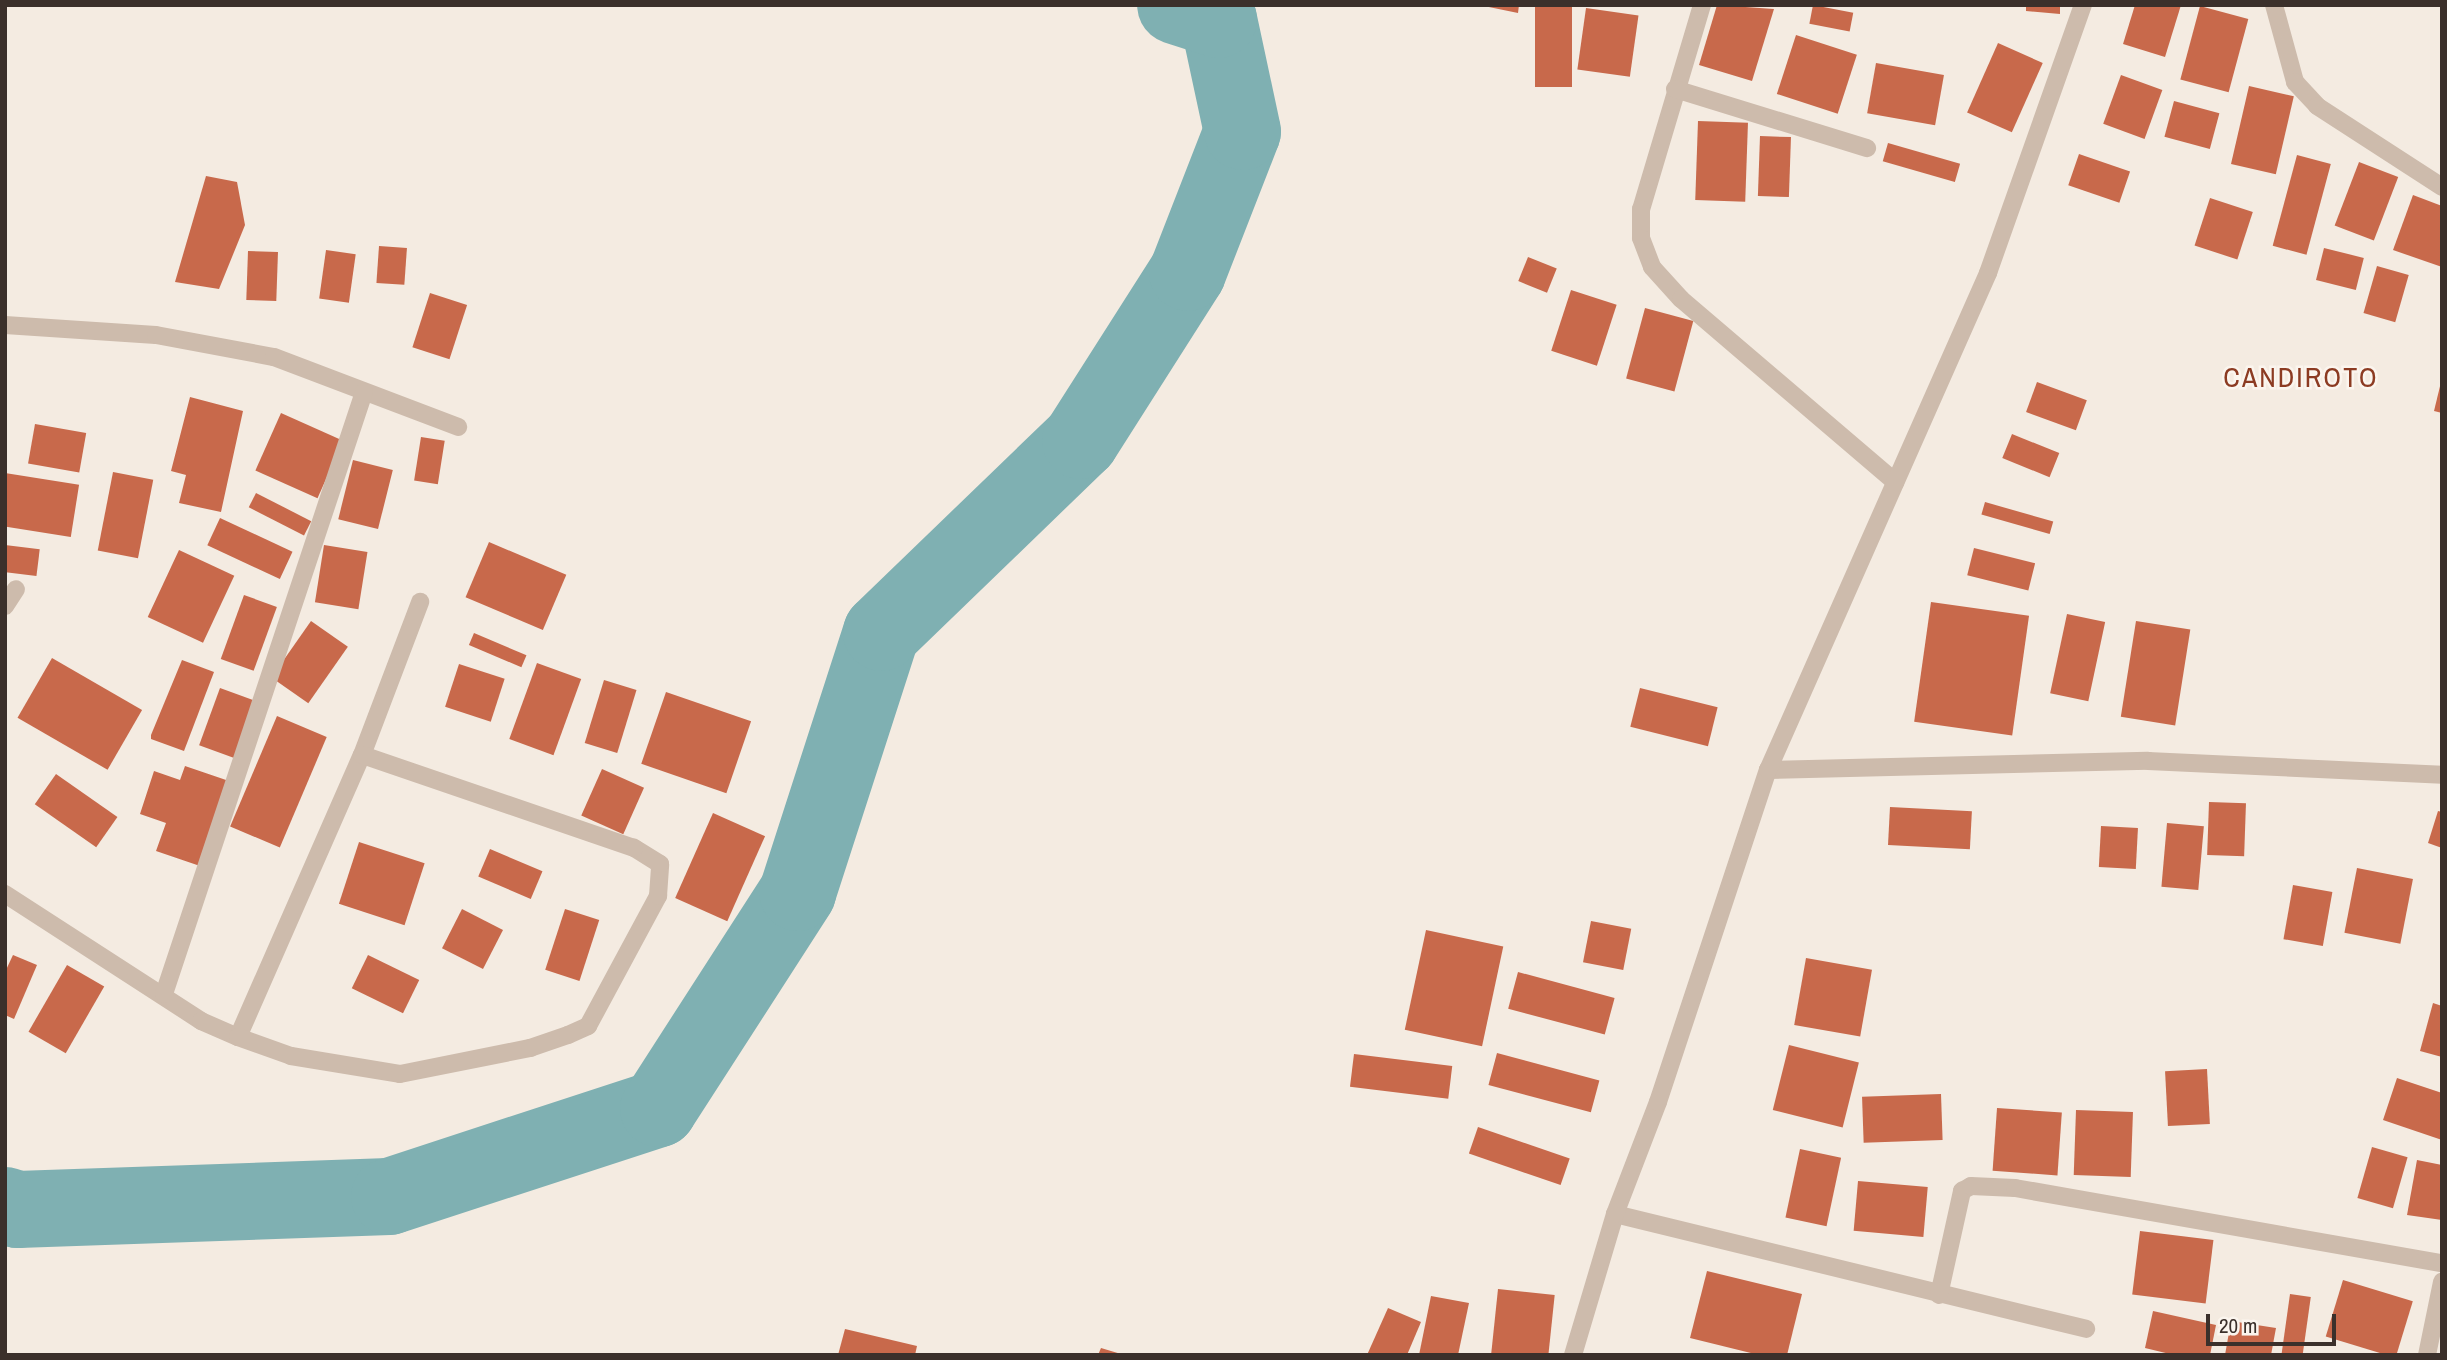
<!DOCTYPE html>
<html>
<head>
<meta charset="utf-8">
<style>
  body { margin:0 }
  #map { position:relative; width:2447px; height:1360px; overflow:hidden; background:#f4ebe1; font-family:"Archivo Narrow",sans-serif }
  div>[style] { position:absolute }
  .river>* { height:77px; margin:-38.5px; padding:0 38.5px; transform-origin:38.5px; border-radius:38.5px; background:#7fb0b2 }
  .building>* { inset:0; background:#c8694b; transform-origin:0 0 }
  .street>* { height:18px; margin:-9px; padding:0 9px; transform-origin:9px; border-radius:9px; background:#cdbbac }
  span { translate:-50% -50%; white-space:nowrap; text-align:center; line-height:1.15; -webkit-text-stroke:5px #fbf5ee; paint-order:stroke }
  .quarter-label { font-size:28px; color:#8c3b22; letter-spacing:2px }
  .frame { position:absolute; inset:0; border:7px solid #3b302b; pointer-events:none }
  .scale { position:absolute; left:2206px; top:1314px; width:130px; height:32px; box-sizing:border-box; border:4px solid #3b302b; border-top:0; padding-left:9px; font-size:21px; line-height:24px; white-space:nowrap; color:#3b302b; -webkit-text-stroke:5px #fbf5ee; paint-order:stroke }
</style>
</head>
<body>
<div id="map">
  <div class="river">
    <div style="left:5px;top:1205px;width:13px;rotate:18deg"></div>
    <div style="left:17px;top:1209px;width:372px;rotate:-2deg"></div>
    <div style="left:389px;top:1196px;width:283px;rotate:-18.1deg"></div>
    <div style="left:658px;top:1108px;width:257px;rotate:-57.2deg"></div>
    <div style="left:797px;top:892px;width:273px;rotate:-72.1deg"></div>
    <div style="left:881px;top:632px;width:277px;rotate:-44deg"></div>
    <div style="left:1080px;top:440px;width:199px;rotate:-57.5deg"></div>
    <div style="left:1187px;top:272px;width:151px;rotate:-68.7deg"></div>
    <div style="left:1242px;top:131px;width:115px;rotate:-102.1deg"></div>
    <div style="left:1218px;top:19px;width:45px;rotate:-162deg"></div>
  </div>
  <div class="building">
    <div style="clip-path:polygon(1479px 5px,1519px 5px,1518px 13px)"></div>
    <div style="left:1535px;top:5px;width:37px;height:82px"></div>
    <div style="clip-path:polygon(1717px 5px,1774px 9px,1752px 81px,1699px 65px)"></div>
    <div style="left:1813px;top:5px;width:41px;height:19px;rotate:11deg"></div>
    <div style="clip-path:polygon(2026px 5px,2060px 5px,2060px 14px,2026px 11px)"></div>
    <div style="clip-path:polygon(2135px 5px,2181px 5px,2165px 57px,2123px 44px)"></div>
    <div style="left:2200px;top:6px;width:50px;height:76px;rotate:15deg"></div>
    <div style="left:1586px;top:8px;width:53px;height:62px;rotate:8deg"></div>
    <div style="left:1796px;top:35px;width:64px;height:62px;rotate:18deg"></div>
    <div style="left:1998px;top:43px;width:49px;height:76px;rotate:24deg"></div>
    <div style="left:1876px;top:63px;width:69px;height:51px;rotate:10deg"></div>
    <div style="left:2121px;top:75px;width:44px;height:52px;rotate:20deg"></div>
    <div style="left:2249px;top:86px;width:46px;height:80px;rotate:13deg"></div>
    <div style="left:2174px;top:101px;width:47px;height:37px;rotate:15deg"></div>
    <div style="left:1698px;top:121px;width:50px;height:79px;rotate:2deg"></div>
    <div style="left:1760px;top:136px;width:31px;height:60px;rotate:2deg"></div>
    <div style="left:1888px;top:143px;width:75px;height:19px;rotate:16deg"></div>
    <div style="left:2079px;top:154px;width:54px;height:33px;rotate:19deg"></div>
    <div style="left:2297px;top:155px;width:35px;height:94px;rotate:15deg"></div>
    <div style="left:2359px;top:162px;width:42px;height:68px;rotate:21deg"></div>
    <div style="clip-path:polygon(206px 176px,237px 182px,245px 225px,219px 289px,175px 282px)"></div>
    <div style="clip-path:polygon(2413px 195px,2442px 206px,2442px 267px,2393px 250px)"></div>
    <div style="left:2210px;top:198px;width:45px;height:50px;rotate:18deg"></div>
    <div style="left:379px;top:246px;width:28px;height:37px;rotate:4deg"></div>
    <div style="left:2324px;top:248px;width:41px;height:33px;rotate:14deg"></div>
    <div style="left:326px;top:250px;width:30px;height:49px;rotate:8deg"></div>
    <div style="left:248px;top:251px;width:30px;height:49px;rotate:2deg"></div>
    <div style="left:1528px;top:257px;width:31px;height:26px;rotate:22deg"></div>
    <div style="left:2377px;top:266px;width:33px;height:49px;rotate:16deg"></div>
    <div style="left:1571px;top:290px;width:48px;height:64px;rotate:18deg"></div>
    <div style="left:430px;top:293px;width:39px;height:57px;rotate:18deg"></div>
    <div style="left:1645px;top:308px;width:50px;height:73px;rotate:15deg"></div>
    <div style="clip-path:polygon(2442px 378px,2442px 413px,2434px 411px)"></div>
    <div style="left:2037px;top:382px;width:53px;height:32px;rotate:20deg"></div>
    <div style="clip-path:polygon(190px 397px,243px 411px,221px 512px,179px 503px,186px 475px,171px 471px)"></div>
    <div style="left:281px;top:413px;width:68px;height:63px;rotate:24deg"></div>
    <div style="left:35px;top:424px;width:52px;height:40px;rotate:10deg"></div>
    <div style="left:2012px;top:434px;width:51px;height:26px;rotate:22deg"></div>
    <div style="left:421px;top:437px;width:24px;height:44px;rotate:9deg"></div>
    <div style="left:353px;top:460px;width:41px;height:61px;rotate:14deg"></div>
    <div style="left:113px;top:472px;width:41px;height:80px;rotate:11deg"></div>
    <div style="left:5px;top:473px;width:75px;height:53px;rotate:9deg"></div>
    <div style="left:256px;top:493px;width:62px;height:16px;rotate:27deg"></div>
    <div style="left:1985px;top:502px;width:71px;height:13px;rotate:16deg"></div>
    <div style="left:220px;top:518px;width:80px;height:30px;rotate:25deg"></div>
    <div style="left:489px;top:542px;width:84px;height:60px;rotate:23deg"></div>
    <div style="left:5px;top:545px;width:35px;height:27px;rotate:7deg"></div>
    <div style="left:324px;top:545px;width:44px;height:58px;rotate:9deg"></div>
    <div style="left:1974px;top:548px;width:63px;height:28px;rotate:14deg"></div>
    <div style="left:179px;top:550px;width:61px;height:74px;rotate:25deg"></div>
    <div style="left:244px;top:595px;width:35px;height:68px;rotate:20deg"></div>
    <div style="left:1931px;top:602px;width:99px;height:121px;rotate:8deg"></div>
    <div style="left:2067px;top:614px;width:39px;height:81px;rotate:12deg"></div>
    <div style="left:311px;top:621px;width:45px;height:69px;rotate:35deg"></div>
    <div style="left:2136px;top:621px;width:55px;height:97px;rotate:9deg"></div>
    <div style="left:474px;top:633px;width:57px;height:13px;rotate:23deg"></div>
    <div style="left:52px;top:658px;width:104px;height:69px;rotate:30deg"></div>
    <div style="clip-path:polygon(182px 660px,214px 672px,184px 751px,151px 739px,151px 735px)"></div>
    <div style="left:537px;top:663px;width:47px;height:81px;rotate:20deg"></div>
    <div style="left:459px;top:664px;width:48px;height:45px;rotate:18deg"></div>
    <div style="left:604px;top:680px;width:34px;height:66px;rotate:17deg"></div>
    <div style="left:220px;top:688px;width:38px;height:61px;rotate:20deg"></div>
    <div style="left:1640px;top:688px;width:80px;height:40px;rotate:14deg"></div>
    <div style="left:666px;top:692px;width:90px;height:76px;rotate:19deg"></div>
    <div style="left:277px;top:716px;width:54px;height:120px;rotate:23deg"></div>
    <div style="clip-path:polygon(185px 766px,229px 781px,200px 866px,156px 851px,166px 823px,140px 814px,154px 771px,180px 780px)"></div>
    <div style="left:602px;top:769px;width:46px;height:51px;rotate:24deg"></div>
    <div style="left:56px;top:774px;width:75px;height:37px;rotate:35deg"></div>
    <div style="left:2209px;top:802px;width:37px;height:53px;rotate:2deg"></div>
    <div style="left:1890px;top:807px;width:82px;height:38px;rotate:3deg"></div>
    <div style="clip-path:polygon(2438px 811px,2442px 812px,2442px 848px,2428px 843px)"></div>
    <div style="left:713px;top:813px;width:57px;height:93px;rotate:24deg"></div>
    <div style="left:2167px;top:823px;width:37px;height:64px;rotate:5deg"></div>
    <div style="left:2101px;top:826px;width:37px;height:41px;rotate:3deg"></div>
    <div style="left:359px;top:842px;width:69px;height:65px;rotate:18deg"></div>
    <div style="left:490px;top:849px;width:57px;height:30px;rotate:23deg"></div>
    <div style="left:2357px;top:868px;width:57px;height:66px;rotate:11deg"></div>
    <div style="left:2293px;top:885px;width:40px;height:55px;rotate:10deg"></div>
    <div style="left:462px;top:909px;width:46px;height:44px;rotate:27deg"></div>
    <div style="left:565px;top:909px;width:36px;height:64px;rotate:18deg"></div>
    <div style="left:1591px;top:921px;width:41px;height:42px;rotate:11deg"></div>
    <div style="left:1426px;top:930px;width:79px;height:102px;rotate:12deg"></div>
    <div style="clip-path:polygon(13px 955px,37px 965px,14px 1019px,5px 1015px,5px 972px)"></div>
    <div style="left:368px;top:955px;width:57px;height:37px;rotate:26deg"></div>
    <div style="left:1806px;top:958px;width:67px;height:68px;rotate:10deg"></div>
    <div style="left:67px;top:965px;width:43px;height:77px;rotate:30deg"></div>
    <div style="left:1518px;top:972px;width:100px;height:38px;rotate:15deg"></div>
    <div style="clip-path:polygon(2433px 1003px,2442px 1006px,2442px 1057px,2420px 1051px)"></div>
    <div style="left:1789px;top:1045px;width:72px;height:67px;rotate:14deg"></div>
    <div style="left:1497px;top:1053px;width:106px;height:33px;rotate:15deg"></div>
    <div style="left:1354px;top:1054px;width:99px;height:33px;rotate:7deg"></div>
    <div style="left:2207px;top:1069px;width:55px;height:42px;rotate:87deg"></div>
    <div style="clip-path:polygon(2397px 1078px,2442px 1093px,2442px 1140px,2383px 1120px)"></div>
    <div style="left:1941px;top:1094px;width:46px;height:79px;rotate:88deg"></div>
    <div style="left:1997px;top:1108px;width:65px;height:63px;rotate:4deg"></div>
    <div style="left:2076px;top:1110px;width:57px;height:65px;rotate:2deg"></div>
    <div style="left:1478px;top:1127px;width:97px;height:28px;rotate:19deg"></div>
    <div style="left:2372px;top:1147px;width:37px;height:53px;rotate:16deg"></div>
    <div style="left:1800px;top:1149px;width:42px;height:70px;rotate:12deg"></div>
    <div style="clip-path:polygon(2417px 1160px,2442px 1165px,2442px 1220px,2407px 1215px)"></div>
    <div style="left:1858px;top:1181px;width:70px;height:50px;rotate:5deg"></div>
    <div style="left:2140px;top:1231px;width:74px;height:64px;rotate:7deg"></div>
    <div style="clip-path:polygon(1707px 1271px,1802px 1294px,1787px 1355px,1759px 1355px,1690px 1338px)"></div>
    <div style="left:2343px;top:1280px;width:73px;height:59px;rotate:17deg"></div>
    <div style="left:1498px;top:1289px;width:57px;height:66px;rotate:6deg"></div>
    <div style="left:2290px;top:1294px;width:21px;height:62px;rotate:8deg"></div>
    <div style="clip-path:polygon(1431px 1296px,1469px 1303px,1458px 1355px,1419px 1355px)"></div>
    <div style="clip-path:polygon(1388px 1308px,1421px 1322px,1407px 1355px,1367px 1355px)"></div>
    <div style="clip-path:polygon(2153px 1311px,2216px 1325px,2210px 1355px,2174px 1355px,2145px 1348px)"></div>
    <div style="clip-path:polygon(2231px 1321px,2276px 1328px,2271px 1355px,2225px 1355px)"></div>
    <div style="clip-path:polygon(845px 1329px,917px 1346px,915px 1355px,838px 1355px)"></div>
    <div style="clip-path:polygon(1101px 1348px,1121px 1354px,1121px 1355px,1098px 1355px)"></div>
  </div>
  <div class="street">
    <div style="left:1702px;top:5px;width:213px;rotate:106.6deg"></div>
    <div style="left:1641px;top:209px;width:29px;rotate:90deg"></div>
    <div style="left:1641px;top:238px;width:31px;rotate:69deg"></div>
    <div style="left:1652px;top:267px;width:43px;rotate:47.8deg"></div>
    <div style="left:1681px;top:299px;width:282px;rotate:40.5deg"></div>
    <div style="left:2274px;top:5px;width:80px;rotate:74.7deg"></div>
    <div style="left:2295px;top:82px;width:33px;rotate:47deg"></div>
    <div style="left:2317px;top:106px;width:149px;rotate:32.9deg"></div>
    <div style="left:1675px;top:89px;width:201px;rotate:17.1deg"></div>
    <div style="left:5px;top:325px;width:151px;rotate:3.8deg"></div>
    <div style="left:156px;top:335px;width:120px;rotate:10.6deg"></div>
    <div style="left:274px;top:357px;width:197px;rotate:20.8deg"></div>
    <div style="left:5px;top:606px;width:20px;rotate:-57deg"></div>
    <div style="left:1768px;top:770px;width:380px;rotate:-1.4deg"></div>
    <div style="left:2148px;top:761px;width:294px;rotate:2.7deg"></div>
    <div style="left:5px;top:894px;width:234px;rotate:32.9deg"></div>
    <div style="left:201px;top:1021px;width:40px;rotate:23.4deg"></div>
    <div style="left:238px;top:1037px;width:308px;rotate:-66.3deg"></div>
    <div style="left:362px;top:755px;width:164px;rotate:-69.2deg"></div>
    <div style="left:164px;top:994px;width:634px;rotate:-71.62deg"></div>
    <div style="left:238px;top:1037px;width:56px;rotate:19.7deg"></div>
    <div style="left:291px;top:1056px;width:110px;rotate:9.4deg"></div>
    <div style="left:400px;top:1074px;width:133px;rotate:-11.3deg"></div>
    <div style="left:530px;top:1048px;width:40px;rotate:-18.9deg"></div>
    <div style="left:568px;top:1035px;width:22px;rotate:-24deg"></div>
    <div style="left:588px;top:1026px;width:148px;rotate:-61.7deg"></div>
    <div style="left:658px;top:896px;width:32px;rotate:-86deg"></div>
    <div style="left:660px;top:864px;width:31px;rotate:-148deg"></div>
    <div style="left:634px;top:848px;width:287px;rotate:-161.1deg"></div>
    <div style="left:1615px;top:1214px;width:485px;rotate:13.7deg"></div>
    <div style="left:1939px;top:1295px;width:107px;rotate:-77.5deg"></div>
    <div style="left:1962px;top:1191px;width:10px;rotate:-29deg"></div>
    <div style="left:1971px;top:1186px;width:44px;rotate:2.6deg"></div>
    <div style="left:2015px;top:1188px;width:434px;rotate:10deg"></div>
    <div style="left:1573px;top:1355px;width:147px;rotate:-73.4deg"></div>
    <div style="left:1615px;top:1214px;width:120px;rotate:-69deg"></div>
    <div style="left:1658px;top:1102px;width:350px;rotate:-71.7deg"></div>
    <div style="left:1768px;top:770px;width:544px;rotate:-66.12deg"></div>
    <div style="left:1988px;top:273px;width:284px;rotate:-70.5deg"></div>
    <div style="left:2427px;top:1355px;width:75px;rotate:-78.4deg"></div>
  </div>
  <div class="quarter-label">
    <span style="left:2301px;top:377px">CANDIROTO</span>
  </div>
  <div class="frame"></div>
  <div class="scale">20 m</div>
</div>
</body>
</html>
